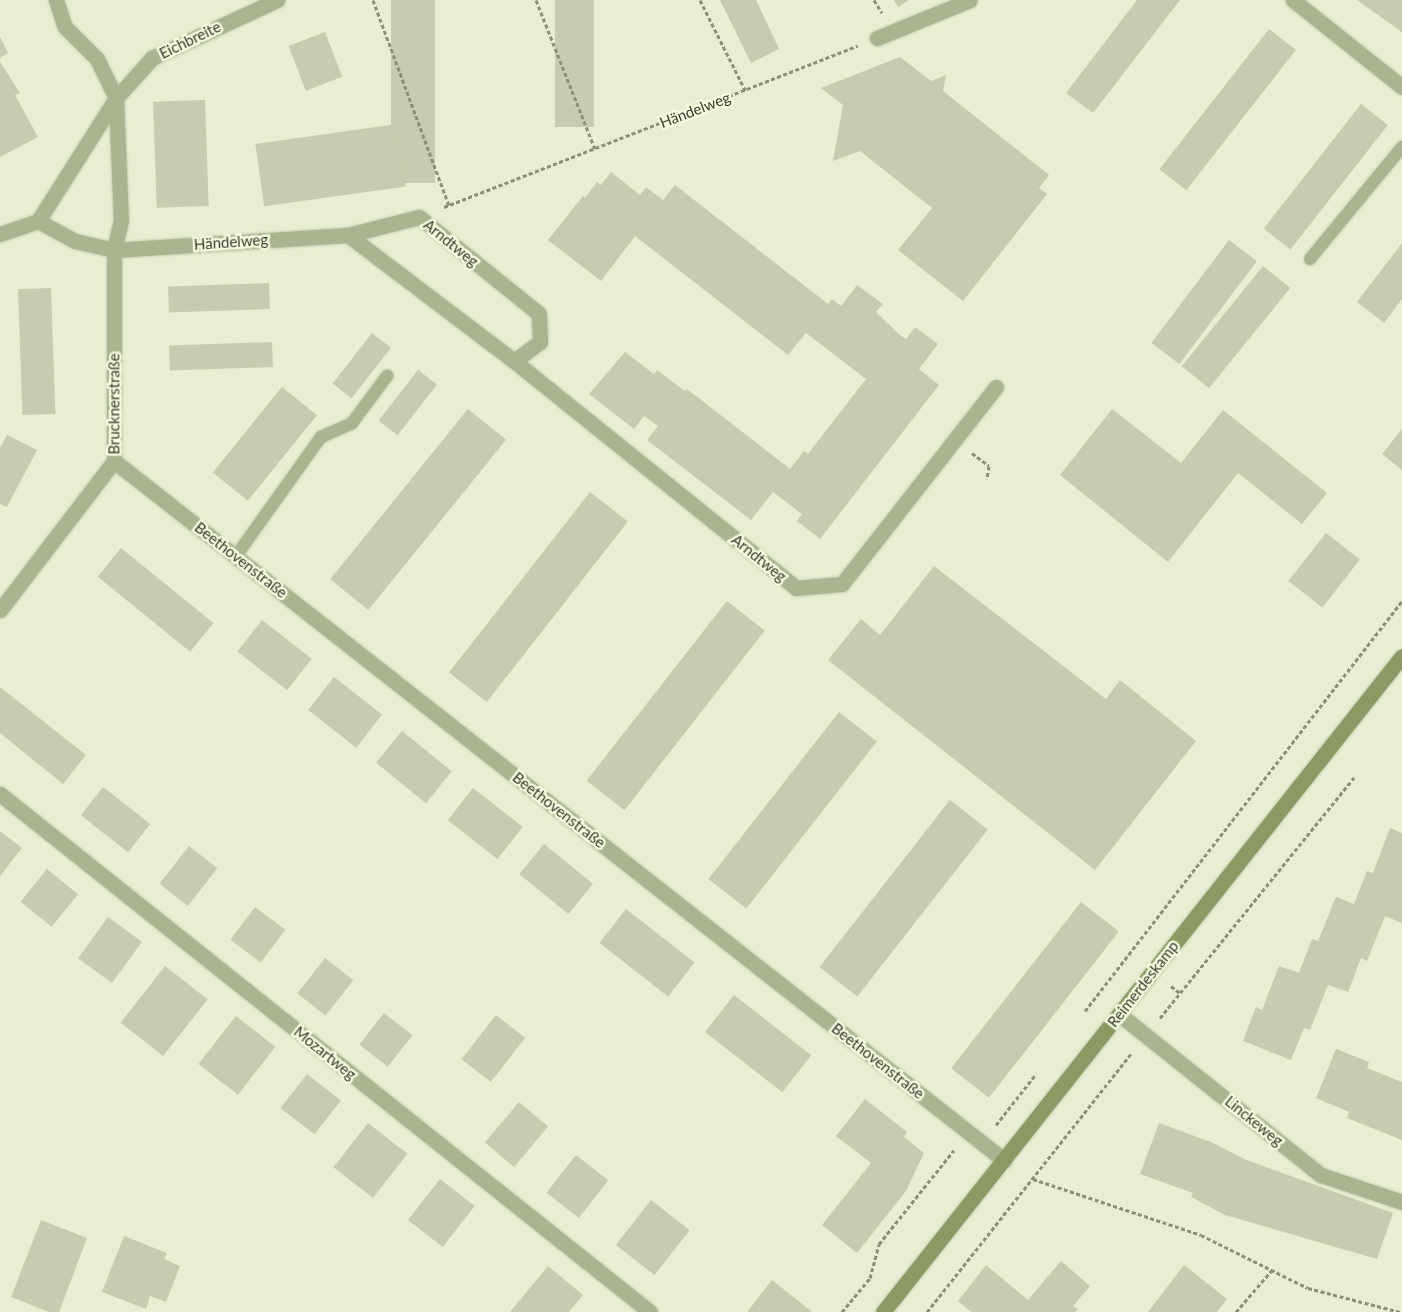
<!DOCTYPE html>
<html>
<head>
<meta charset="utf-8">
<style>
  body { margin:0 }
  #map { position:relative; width:1402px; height:1312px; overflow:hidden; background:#e7eed1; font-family:Lato,sans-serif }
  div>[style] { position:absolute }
  .building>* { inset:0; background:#c5ccaf; transform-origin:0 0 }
  .path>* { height:3px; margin-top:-1.5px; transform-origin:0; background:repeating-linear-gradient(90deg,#8a8f7b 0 4px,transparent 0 6.5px) }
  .roads { filter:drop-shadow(0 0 1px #c4cab0) drop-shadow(0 0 1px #c4cab0) }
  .lane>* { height:12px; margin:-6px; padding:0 6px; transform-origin:6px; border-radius:6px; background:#abb491 }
  .street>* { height:15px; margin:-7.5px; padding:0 7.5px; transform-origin:7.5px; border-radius:7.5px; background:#abb491 }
  .secondary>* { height:15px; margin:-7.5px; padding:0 7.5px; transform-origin:7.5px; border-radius:7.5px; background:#8d9964 }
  span { translate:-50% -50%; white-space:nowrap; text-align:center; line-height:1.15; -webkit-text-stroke:5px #f4fbde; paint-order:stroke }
  .street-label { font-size:15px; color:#373a2e }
</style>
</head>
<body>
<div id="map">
  <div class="building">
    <div style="left:391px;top:0;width:44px;height:183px"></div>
    <div style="left:555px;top:0;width:39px;height:127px"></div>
    <div style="clip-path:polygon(720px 0,756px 0,779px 49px,751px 63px)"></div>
    <div style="clip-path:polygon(894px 0,909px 0,898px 7px)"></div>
    <div style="clip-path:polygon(1137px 0,1180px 0,1093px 113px,1066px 93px)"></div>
    <div style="clip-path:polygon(1357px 0,1402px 0,1402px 32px,1395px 27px)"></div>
    <div style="left:1269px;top:29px;width:34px;height:178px;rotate:38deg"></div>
    <div style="left:325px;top:32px;width:48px;height:39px;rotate:69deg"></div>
    <div style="clip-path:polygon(0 37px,8px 53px,0 58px)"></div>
    <div style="clip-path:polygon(900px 57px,931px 81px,946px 75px,943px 91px,1049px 175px,1039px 188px,1047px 194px,963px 301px,898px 250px,932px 208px,860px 151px,833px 161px,843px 105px,821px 88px)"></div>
    <div style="clip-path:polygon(0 62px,20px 93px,15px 95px,38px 137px,0 157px)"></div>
    <div style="left:205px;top:100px;width:106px;height:52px;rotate:88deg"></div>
    <div style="left:1361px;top:104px;width:34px;height:158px;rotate:38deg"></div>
    <div style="left:397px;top:124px;width:63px;height:143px;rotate:82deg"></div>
    <div style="clip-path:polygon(611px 172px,640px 195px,646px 187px,663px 200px,675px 185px,828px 304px,832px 299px,841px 306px,857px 285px,883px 304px,876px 312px,900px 335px,906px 339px,915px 327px,938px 344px,919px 369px,939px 385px,820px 539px,797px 521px,802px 514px,773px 492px,751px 520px,647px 440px,658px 426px,644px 416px,634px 429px,589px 394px,625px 352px,654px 374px,657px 370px,685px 391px,687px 389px,790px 469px,804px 451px,808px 454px,866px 379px,806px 333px,788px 355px,635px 236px,601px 281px,548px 240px,583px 196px,585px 198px,597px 182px,601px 185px)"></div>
    <div style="left:1229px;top:240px;width:35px;height:129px;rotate:37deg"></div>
    <div style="clip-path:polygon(1402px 243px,1402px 299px,1384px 323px,1357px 302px)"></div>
    <div style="left:1263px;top:266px;width:35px;height:129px;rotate:39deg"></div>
    <div style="left:269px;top:283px;width:26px;height:101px;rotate:88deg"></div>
    <div style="left:51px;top:288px;width:126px;height:33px;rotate:88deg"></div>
    <div style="left:372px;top:333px;width:24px;height:64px;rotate:38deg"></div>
    <div style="left:272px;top:342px;width:25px;height:103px;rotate:88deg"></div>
    <div style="left:418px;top:370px;width:24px;height:64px;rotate:38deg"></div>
    <div style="left:282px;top:387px;width:45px;height:110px;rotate:39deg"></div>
    <div style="left:468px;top:409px;width:49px;height:219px;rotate:39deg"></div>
    <div style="clip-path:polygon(1112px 409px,1181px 463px,1223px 410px,1327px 493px,1302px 524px,1238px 473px,1168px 562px,1060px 475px)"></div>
    <div style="clip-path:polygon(1402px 429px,1402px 470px,1382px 454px)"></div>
    <div style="clip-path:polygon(7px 435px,37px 450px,7px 507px,0 504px,0 448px)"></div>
    <div style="left:590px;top:492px;width:48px;height:229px;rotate:38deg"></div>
    <div style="left:1326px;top:533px;width:43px;height:61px;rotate:38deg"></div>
    <div style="left:121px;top:548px;width:119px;height:37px;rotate:39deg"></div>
    <div style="clip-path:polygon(934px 566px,1106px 699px,1120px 680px,1196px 741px,1095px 870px,828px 660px,861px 619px,880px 635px)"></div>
    <div style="left:727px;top:601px;width:48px;height:228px;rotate:38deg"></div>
    <div style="left:262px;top:620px;width:63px;height:40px;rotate:38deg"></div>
    <div style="left:334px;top:677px;width:61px;height:42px;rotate:38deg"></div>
    <div style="clip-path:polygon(0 687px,86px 755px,63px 784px,0 733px)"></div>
    <div style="left:839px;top:712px;width:48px;height:212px;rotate:38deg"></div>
    <div style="left:402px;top:731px;width:64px;height:41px;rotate:39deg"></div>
    <div style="left:103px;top:787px;width:60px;height:36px;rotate:38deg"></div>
    <div style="left:473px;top:788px;width:63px;height:41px;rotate:38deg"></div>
    <div style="left:950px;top:800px;width:48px;height:212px;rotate:38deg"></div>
    <div style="clip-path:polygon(1390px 828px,1402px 833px,1402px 923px,1385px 916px,1367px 961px,1361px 958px,1348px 992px,1328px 985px,1310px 1030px,1304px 1028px,1291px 1060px,1243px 1041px,1256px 1007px,1262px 1010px,1279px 966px,1299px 973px,1312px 939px,1318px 941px,1336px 897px,1354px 904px,1367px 871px,1373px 873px)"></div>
    <div style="clip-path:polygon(0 831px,22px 848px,0 876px)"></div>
    <div style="left:544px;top:844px;width:63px;height:39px;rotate:39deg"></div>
    <div style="left:189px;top:846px;width:36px;height:48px;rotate:38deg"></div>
    <div style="left:47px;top:869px;width:40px;height:42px;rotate:39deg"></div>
    <div style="left:1081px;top:902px;width:48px;height:211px;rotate:38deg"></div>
    <div style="left:255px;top:907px;width:38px;height:41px;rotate:37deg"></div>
    <div style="left:626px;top:909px;width:87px;height:43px;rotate:38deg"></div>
    <div style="left:108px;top:917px;width:42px;height:51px;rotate:36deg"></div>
    <div style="left:325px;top:958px;width:36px;height:45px;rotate:38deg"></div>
    <div style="left:165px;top:966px;width:54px;height:72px;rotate:38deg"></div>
    <div style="left:734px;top:995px;width:98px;height:47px;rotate:38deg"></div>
    <div style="left:384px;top:1013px;width:36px;height:40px;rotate:38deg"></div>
    <div style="left:496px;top:1015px;width:37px;height:56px;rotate:38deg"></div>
    <div style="left:236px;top:1016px;width:50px;height:61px;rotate:38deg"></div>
    <div style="clip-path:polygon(1336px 1049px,1369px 1062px,1367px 1068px,1402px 1082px,1402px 1140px,1347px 1118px,1349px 1112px,1316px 1098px)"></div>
    <div style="left:307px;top:1074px;width:43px;height:43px;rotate:38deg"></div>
    <div style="clip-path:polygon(865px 1099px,907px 1132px,904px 1137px,924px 1153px,906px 1191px,857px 1253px,822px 1225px,871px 1163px,836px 1136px)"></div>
    <div style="left:519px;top:1102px;width:38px;height:53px;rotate:40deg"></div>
    <div style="left:368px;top:1123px;width:50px;height:56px;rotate:38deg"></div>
    <div style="clip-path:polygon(1159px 1123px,1211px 1142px,1244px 1159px,1393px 1213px,1377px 1259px,1225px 1215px,1191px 1197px,1193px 1193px,1140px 1174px)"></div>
    <div style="left:576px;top:1155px;width:41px;height:48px;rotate:38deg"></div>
    <div style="left:440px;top:1179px;width:44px;height:52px;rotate:38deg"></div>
    <div style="left:651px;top:1200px;width:49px;height:57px;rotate:38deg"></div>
    <div style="clip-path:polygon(41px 1220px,87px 1238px,59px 1312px,49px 1312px,11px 1297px)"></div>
    <div style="clip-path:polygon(124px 1236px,167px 1253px,164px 1259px,180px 1266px,166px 1302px,150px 1296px,146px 1309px,102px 1292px)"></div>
    <div style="clip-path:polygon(1061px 1261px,1090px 1286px,1073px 1306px,1078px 1309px,1075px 1312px,971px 1312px,958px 1301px,986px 1265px,1028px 1300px)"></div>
    <div style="clip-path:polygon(1184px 1265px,1227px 1299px,1217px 1312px,1148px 1312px)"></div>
    <div style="clip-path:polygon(548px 1266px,583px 1295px,569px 1312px,510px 1312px)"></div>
    <div style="clip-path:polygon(772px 1280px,811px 1311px,810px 1312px,747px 1312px)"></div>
  </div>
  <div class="path">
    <div style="left:373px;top:0;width:219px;rotate:69.7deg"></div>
    <div style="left:536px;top:0;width:160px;rotate:68.4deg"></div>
    <div style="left:700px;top:0;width:101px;rotate:63.4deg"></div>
    <div style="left:874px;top:0;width:15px;rotate:58deg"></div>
    <div style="left:444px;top:207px;width:444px;rotate:-21.3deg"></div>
    <div style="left:972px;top:453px;width:21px;rotate:37deg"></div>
    <div style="left:989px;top:466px;width:13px;rotate:99deg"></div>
    <div style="left:1171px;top:986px;width:11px;rotate:38deg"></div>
    <div style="left:1085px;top:1011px;width:518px;rotate:-52.29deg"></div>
    <div style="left:1160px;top:1018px;width:309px;rotate:-51.1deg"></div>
    <div style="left:996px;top:1125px;width:65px;rotate:-51.9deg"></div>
    <div style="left:1033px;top:1179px;width:177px;rotate:18.4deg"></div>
    <div style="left:1201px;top:1235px;width:119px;rotate:26.4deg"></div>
    <div style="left:1308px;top:1288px;width:95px;rotate:14.6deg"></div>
    <div style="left:842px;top:1312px;width:44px;rotate:-50.5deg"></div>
    <div style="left:870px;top:1278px;width:35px;rotate:-75deg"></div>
    <div style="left:879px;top:1244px;width:120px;rotate:-51.4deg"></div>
    <div style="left:927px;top:1312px;width:329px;rotate:-51.7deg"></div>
    <div style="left:1236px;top:1312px;width:55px;rotate:-49.4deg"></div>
  </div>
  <div class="roads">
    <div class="lane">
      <div style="left:1310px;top:259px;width:145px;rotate:-50.6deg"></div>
      <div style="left:236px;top:556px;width:146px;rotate:-54.5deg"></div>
      <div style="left:321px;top:437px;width:34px;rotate:-24deg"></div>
      <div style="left:352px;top:423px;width:59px;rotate:-53.3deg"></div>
    </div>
    <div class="street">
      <div style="left:56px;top:0;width:28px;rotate:72deg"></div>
      <div style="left:65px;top:27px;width:45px;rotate:45deg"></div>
      <div style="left:97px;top:59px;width:43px;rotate:64deg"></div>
      <div style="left:116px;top:98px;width:122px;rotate:87.7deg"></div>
      <div style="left:121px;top:220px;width:31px;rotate:103deg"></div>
      <div style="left:114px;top:250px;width:234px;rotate:-3.7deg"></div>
      <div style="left:348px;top:235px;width:73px;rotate:-14.2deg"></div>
      <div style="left:419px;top:217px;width:154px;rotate:38.9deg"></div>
      <div style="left:539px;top:314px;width:28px;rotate:88deg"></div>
      <div style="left:540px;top:342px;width:32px;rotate:144deg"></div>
      <div style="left:1293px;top:0;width:139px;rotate:38.6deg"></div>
      <div style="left:877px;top:38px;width:100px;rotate:-22.2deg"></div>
      <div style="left:0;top:234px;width:40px;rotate:-18.9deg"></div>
      <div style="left:38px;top:221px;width:146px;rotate:-57.6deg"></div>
      <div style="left:116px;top:98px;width:54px;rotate:-48deg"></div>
      <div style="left:152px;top:58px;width:138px;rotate:-24.9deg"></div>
      <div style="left:348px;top:235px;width:208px;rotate:37.2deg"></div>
      <div style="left:514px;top:361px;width:362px;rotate:38.8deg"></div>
      <div style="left:796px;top:588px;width:46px;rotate:-5deg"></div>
      <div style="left:842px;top:584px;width:250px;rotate:-52deg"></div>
      <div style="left:114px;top:461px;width:1132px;rotate:38.15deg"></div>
      <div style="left:0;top:610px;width:188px;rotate:-52.6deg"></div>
      <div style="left:114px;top:461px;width:211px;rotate:-90deg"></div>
      <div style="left:114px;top:250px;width:40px;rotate:-167deg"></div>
      <div style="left:75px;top:241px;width:42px;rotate:-151.6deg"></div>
      <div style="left:0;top:794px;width:831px;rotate:38.55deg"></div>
      <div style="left:1119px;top:1014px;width:258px;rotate:38.6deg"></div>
      <div style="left:1321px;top:1175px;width:85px;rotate:18.4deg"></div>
    </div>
    <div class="secondary">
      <div style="left:883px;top:1312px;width:836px;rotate:-51.65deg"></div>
    </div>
  </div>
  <div class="street-label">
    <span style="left:190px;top:40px;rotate:-26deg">Eichbreite</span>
    <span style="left:695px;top:110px;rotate:-21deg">Händelweg</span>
    <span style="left:231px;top:242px;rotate:-4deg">Händelweg</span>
    <span style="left:451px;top:243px;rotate:39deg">Arndtweg</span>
    <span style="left:114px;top:404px;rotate:-90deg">Brucknerstraße</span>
    <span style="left:759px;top:558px;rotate:39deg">Arndtweg</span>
    <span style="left:241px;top:560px;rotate:38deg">Beethovenstraße</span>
    <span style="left:559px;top:810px;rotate:38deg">Beethovenstraße</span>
    <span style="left:1143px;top:984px;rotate:-52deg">Reimerdeskamp</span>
    <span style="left:325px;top:1053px;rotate:39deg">Mozartweg</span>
    <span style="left:878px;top:1061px;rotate:38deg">Beethovenstraße</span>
    <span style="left:1254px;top:1121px;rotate:39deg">Linckeweg</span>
  </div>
</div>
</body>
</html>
